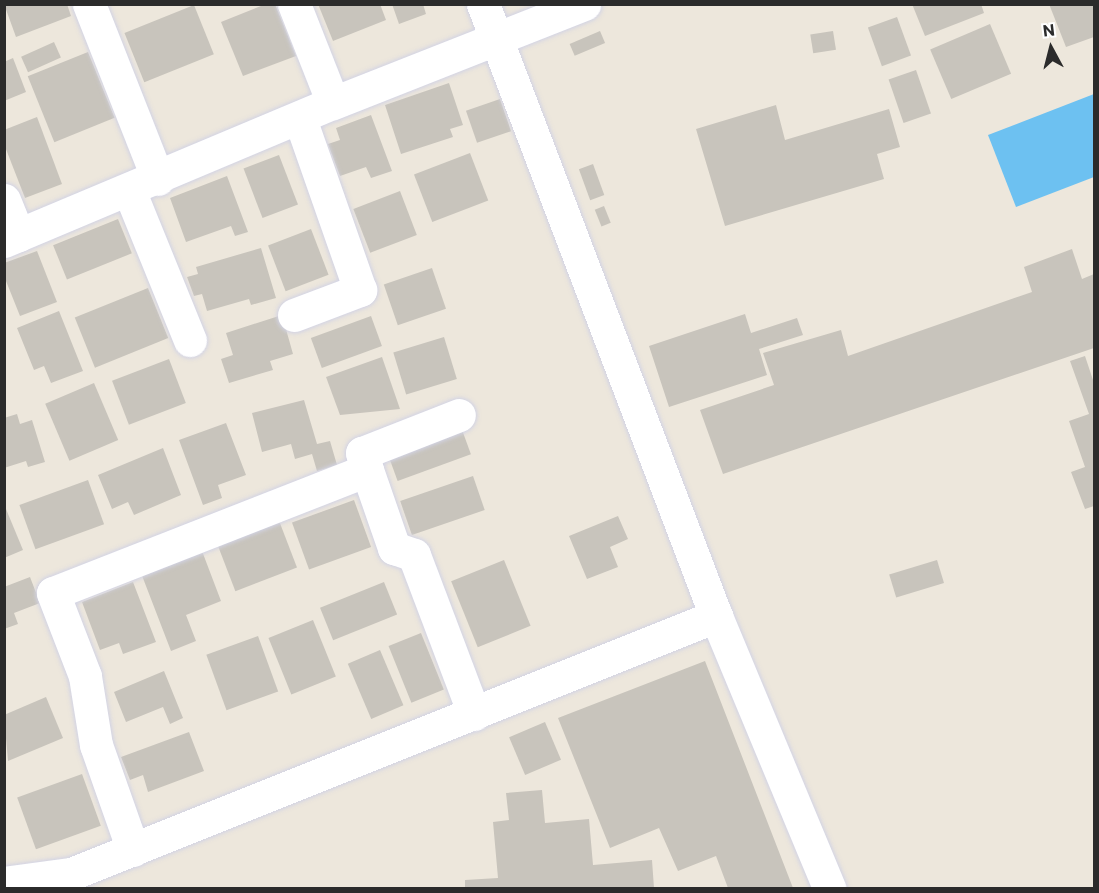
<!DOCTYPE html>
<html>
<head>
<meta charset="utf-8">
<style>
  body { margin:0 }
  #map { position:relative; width:1099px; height:893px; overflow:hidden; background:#ede7dc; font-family:Commissioner,sans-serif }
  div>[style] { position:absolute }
  .water>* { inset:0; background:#6dc1f1 }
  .building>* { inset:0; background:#c8c4bc; transform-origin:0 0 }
  .roads { filter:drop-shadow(0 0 2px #d2d3e4) drop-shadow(0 0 2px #d2d3e4) }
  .minor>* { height:33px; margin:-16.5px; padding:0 16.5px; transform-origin:16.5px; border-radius:16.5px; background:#fff }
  span { translate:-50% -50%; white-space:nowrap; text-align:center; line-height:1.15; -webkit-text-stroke:4.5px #fff; paint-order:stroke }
  .frame { position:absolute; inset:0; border:6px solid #2b2b2b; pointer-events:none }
  .north { position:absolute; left:1021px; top:18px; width:60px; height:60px; -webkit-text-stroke:4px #fff; paint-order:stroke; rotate:353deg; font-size:16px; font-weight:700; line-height:24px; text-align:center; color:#2b2b2b }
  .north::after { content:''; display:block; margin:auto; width:21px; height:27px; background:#2b2b2b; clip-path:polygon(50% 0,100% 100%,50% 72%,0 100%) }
</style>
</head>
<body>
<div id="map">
  <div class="water">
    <div style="clip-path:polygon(1094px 94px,1094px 177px,1016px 207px,988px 135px)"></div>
  </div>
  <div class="building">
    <div style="clip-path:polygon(4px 4px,67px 4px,71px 16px,16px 37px)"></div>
    <div style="clip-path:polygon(266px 4px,275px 4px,296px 56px,243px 76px,221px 22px)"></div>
    <div style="clip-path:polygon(318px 4px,380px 4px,386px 20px,333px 41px)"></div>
    <div style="clip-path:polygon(392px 4px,423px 4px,426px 14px,399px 24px)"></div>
    <div style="clip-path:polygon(912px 4px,981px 4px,984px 13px,925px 36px)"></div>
    <div style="clip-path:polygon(1049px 4px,1094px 4px,1094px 37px,1066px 47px)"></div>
    <div style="left:194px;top:5px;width:53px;height:75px;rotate:68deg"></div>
    <div style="left:897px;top:17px;width:41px;height:31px;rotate:70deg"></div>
    <div style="left:990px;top:24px;width:54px;height:65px;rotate:67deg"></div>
    <div style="left:600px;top:31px;width:13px;height:33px;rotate:67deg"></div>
    <div style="left:833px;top:31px;width:19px;height:23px;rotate:81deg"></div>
    <div style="left:54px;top:42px;width:17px;height:36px;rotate:66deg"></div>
    <div style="left:88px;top:52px;width:71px;height:65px;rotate:68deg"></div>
    <div style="clip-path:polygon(13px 58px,26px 92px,4px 101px,4px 62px)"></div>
    <div style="left:916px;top:70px;width:46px;height:29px;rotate:71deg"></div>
    <div style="clip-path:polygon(449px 83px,463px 125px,450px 129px,453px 137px,401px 154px,385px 105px)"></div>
    <div style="left:500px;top:99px;width:34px;height:36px;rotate:71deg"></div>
    <div style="clip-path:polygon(776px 105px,785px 140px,889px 109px,900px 147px,877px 154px,884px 179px,725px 226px,696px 129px)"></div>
    <div style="clip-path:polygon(371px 115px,392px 171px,371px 178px,366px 167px,340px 176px,328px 144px,340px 140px,336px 128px)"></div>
    <div style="clip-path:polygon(37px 117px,62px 184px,25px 198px,4px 144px,4px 130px)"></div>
    <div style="left:470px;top:153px;width:51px;height:60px;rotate:69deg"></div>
    <div style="left:279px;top:155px;width:53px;height:38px;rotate:69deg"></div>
    <div style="left:593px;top:164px;width:33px;height:15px;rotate:70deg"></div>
    <div style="clip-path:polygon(227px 176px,248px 232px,235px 236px,231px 226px,186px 242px,170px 198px)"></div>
    <div style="left:400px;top:191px;width:47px;height:50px;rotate:69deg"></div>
    <div style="left:604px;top:206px;width:18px;height:10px;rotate:68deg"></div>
    <div style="left:118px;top:219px;width:37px;height:70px;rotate:68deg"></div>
    <div style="left:311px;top:229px;width:49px;height:46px;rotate:69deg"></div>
    <div style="clip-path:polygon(261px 248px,276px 298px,251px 305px,249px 299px,207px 311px,202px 294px,194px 296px,187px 277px,198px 274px,196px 267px)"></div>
    <div style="clip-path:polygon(1072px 249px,1082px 279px,1094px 274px,1094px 348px,723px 474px,700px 410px,774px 385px,763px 353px,841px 330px,848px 356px,1032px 292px,1024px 267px)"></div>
    <div style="clip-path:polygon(37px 251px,57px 302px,20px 316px,4px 276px,4px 263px)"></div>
    <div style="left:432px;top:268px;width:43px;height:51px;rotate:71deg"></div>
    <div style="left:148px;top:288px;width:54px;height:79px;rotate:68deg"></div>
    <div style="clip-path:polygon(59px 311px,83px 371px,51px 383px,44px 366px,34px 370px,17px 328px)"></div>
    <div style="clip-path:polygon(745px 314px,751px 333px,797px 318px,803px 335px,759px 349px,767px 375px,669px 407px,649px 346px)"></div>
    <div style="clip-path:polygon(282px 315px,293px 354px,270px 361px,273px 370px,229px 383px,221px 359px,233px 355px,226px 333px)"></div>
    <div style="left:371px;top:316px;width:32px;height:64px;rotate:70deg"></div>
    <div style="left:444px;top:337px;width:44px;height:53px;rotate:73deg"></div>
    <div style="clip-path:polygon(1085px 356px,1094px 383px,1094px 506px,1085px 509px,1071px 472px,1085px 467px,1069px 421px,1089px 414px,1070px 361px)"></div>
    <div style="clip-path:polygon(382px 357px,400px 409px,340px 415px,326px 377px)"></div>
    <div style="left:169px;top:359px;width:47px;height:61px;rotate:69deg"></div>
    <div style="left:94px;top:383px;width:62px;height:53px;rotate:67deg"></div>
    <div style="clip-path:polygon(304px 400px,317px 444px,330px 441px,337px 465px,317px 471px,312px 454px,295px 459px,291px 444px,262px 452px,252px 413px)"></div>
    <div style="clip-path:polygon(17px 414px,20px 424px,32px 420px,45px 462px,28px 467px,26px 461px,4px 468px,4px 418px)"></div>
    <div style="clip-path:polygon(226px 423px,246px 475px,218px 485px,222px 498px,203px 505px,179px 440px)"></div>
    <div style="left:461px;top:427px;width:29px;height:78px;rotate:70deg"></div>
    <div style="clip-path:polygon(163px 448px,181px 495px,134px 515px,128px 502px,112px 509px,98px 475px)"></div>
    <div style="left:473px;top:476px;width:36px;height:77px;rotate:71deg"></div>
    <div style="left:88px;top:480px;width:47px;height:73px;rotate:70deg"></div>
    <div style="left:354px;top:500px;width:50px;height:66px;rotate:70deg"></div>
    <div style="clip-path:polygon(6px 509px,23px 550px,4px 558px,4px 510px)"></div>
    <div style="clip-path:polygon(618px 516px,628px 539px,610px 547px,618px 567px,587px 579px,569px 536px)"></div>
    <div style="left:278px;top:518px;width:53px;height:66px;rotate:69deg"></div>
    <div style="clip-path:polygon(202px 551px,221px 601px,186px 615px,196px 641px,171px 651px,141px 573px)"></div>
    <div style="left:504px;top:560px;width:71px;height:57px;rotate:68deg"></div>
    <div style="left:937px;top:560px;width:24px;height:50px;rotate:73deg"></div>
    <div style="clip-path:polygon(30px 577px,40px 603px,14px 613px,18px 624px,4px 629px,4px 587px)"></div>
    <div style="clip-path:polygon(133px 582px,156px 642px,123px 654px,119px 643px,100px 650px,82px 602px)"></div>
    <div style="left:384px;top:582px;width:35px;height:69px;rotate:68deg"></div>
    <div style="left:313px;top:620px;width:61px;height:48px;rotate:68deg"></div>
    <div style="left:421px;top:633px;width:61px;height:35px;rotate:68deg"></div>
    <div style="left:258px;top:636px;width:59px;height:55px;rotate:70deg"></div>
    <div style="left:380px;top:650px;width:60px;height:35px;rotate:67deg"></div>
    <div style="clip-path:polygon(705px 661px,793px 888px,728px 888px,716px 856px,678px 871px,659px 828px,610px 848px,558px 718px)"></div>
    <div style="clip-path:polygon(164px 671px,183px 718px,170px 724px,163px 707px,126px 722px,114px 692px)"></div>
    <div style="clip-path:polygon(46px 697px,63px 738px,8px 761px,4px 715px)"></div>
    <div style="left:545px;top:722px;width:41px;height:39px;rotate:67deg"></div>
    <div style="clip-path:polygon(189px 732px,204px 771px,148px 792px,143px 775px,130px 780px,121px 757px)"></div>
    <div style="left:82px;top:774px;width:55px;height:69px;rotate:70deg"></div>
    <div style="clip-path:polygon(542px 790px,545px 823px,589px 819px,593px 865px,652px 860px,654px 888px,465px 888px,465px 880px,498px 878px,493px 822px,509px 820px,506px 793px)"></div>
  </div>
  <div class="roads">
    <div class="minor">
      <div style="left:89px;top:4px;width:188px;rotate:68.5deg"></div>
      <div style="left:294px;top:4px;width:106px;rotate:68.5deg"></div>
      <div style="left:483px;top:4px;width:655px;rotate:69.16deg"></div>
      <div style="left:716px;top:616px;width:295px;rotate:67.4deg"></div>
      <div style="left:129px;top:190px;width:162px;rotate:67.9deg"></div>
      <div style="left:4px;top:200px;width:38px;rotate:68deg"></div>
      <div style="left:4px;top:241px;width:357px;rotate:-22.8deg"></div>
      <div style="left:333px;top:103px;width:270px;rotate:-21.5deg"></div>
      <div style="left:294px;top:315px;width:71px;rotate:-20.7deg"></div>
      <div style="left:360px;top:290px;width:181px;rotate:-109.3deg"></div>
      <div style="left:367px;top:470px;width:18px;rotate:-106deg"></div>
      <div style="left:362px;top:453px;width:104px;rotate:-21.4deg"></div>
      <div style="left:133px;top:850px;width:111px;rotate:-109.4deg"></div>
      <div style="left:96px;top:745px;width:70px;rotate:-99.1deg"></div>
      <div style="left:85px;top:676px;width:89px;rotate:-111.1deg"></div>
      <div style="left:53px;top:593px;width:337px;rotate:-21.4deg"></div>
      <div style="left:367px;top:470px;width:83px;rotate:70.9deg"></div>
      <div style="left:394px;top:548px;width:21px;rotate:19deg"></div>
      <div style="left:414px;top:555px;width:170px;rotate:69.3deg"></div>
      <div style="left:4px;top:883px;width:68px;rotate:-7.7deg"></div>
      <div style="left:71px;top:874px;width:695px;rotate:-21.8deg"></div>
    </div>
  </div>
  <div class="frame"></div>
  <div class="north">N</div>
</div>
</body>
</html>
